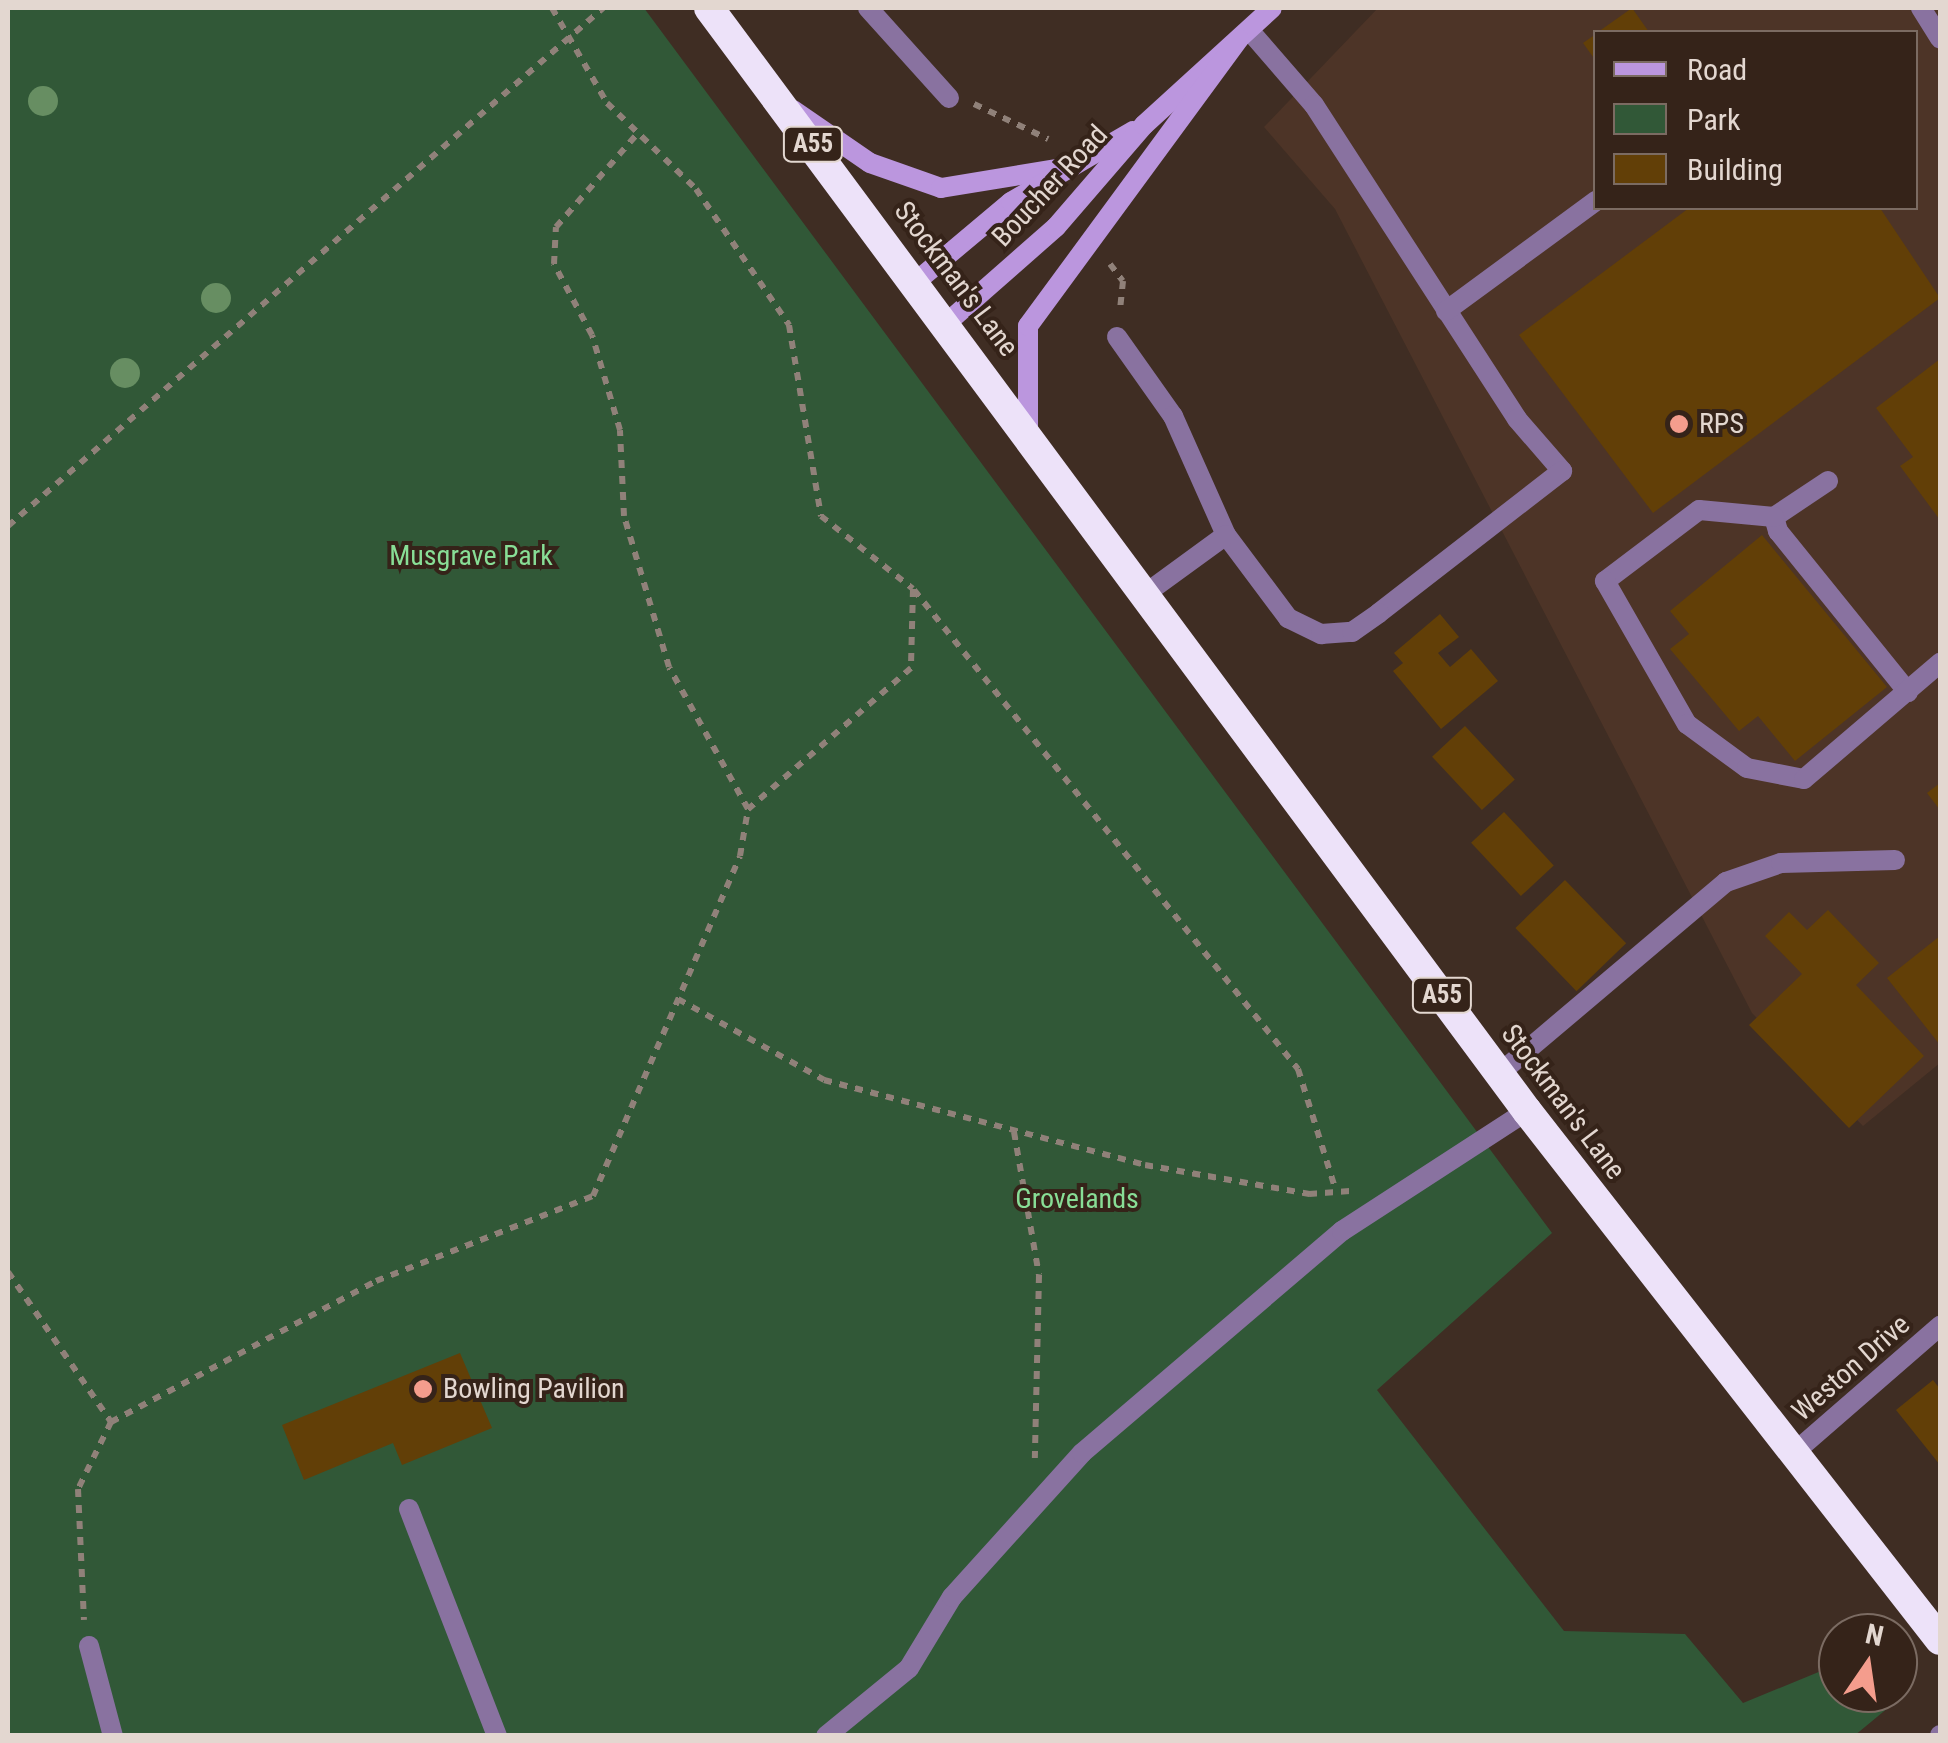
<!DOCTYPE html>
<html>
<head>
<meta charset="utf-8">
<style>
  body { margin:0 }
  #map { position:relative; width:1948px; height:1743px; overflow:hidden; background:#3f2d23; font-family:"Roboto Condensed",sans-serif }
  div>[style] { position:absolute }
  .built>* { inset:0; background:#4d3427 }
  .green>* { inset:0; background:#315837 }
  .building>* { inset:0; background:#623f07; transform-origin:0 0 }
  .path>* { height:6px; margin-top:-3px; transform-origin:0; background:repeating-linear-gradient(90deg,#908179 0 8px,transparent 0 16px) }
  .lane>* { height:20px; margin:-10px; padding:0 10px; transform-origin:10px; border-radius:10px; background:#8972a0 }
  .street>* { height:20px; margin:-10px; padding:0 10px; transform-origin:10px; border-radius:10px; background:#8972a0 }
  .secondary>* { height:20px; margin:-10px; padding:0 10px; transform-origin:10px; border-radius:10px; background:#bb96de }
  .highway>* { height:30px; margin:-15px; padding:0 15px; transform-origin:15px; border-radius:15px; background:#ede2f9 }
  .trees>* { width:30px; height:30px; margin:-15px; border-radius:50%; background:#678e62 }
  .dots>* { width:28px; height:28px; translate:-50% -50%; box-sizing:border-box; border:5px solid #352319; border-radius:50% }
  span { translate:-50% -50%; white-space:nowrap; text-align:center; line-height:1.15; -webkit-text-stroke:8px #352319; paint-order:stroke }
  .shield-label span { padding:2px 8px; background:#352319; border:2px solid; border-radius:8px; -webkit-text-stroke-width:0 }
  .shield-label { font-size:25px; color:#e3d7d0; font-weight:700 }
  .street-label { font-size:28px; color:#e3d7d0 }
  .poi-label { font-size:28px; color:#e3d7d0 }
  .left { translate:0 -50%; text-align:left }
  .park-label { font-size:28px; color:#88de96 }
  .frame { position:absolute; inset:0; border:10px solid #e3d7d0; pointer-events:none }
  .legend { position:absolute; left:1593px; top:30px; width:325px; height:180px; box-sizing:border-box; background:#352319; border:2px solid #7b6b62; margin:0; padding:12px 18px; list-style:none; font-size:30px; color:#e3d7d0 }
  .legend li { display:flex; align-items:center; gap:20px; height:50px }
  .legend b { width:50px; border:2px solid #7b6b62 }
  .north { position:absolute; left:1818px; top:1613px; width:100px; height:100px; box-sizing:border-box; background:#352319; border:2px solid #7b6b62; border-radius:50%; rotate:13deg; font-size:28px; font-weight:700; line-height:40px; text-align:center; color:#e3d7d0 }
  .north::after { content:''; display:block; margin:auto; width:35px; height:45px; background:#f49d8d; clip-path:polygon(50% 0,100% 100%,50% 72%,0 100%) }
</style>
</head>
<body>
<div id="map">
  <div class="built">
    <div style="clip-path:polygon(evenodd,1378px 8px,1940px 8px,1940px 1063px,1863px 1126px,1752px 1013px,1335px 209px,1264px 127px,1378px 8px,1596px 32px,1916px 32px,1916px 208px,1596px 208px,1596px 32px)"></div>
  </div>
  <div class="green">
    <div style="clip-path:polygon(8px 8px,644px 8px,1552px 1233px,1377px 1390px,1564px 1631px,1685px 1634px,1743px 1703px,1838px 1664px,1838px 1693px,1898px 1693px,1898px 1678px,1906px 1693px,1854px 1736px,8px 1736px)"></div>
  </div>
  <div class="building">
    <div style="clip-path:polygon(1632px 8px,1649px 32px,1598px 32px)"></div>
    <div style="clip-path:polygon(1596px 34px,1596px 61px,1583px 43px)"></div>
    <div style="clip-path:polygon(1689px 208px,1880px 208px,1940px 298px,1653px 513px,1519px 335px)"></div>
    <div style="clip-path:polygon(1940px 359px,1940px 520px,1900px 466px,1913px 457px,1876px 408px)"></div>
    <div style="clip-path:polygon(1762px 535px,1887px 687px,1795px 761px,1758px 716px,1739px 731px,1670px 649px,1689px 634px,1670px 611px)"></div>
    <div style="clip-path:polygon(1440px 614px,1459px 637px,1438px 653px,1450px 667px,1471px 649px,1498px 681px,1441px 729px,1393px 671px,1403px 663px,1394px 653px)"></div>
    <div style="left:1465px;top:726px;width:73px;height:45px;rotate:47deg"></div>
    <div style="clip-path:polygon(1940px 783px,1940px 810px,1927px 793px)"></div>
    <div style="left:1504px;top:812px;width:73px;height:45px;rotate:47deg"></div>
    <div style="left:1565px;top:880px;width:88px;height:69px;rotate:46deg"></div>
    <div style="clip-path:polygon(1828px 910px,1879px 963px,1856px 985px,1924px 1056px,1849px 1128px,1749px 1025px,1802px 974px,1765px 936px,1789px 912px,1807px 930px)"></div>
    <div style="clip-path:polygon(1940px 936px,1940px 1045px,1887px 978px)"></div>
    <div style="clip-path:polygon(460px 1353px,492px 1428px,402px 1465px,393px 1443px,304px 1480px,282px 1425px)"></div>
    <div style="clip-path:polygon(1933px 1380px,1940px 1389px,1940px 1465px,1896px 1410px)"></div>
  </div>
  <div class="path">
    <div style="left:552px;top:8px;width:110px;rotate:59.9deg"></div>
    <div style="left:607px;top:103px;width:124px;rotate:44deg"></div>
    <div style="left:696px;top:189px;width:165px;rotate:55.6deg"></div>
    <div style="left:789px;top:325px;width:194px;rotate:80.5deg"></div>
    <div style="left:821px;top:516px;width:117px;rotate:38.4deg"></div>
    <div style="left:913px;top:589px;width:79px;rotate:91.5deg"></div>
    <div style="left:911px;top:668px;width:216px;rotate:139.1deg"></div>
    <div style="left:974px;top:104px;width:82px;rotate:25.3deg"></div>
    <div style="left:1110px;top:264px;width:21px;rotate:53deg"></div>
    <div style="left:1123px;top:281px;width:30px;rotate:96deg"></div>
    <div style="left:8px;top:526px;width:789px;rotate:-41.04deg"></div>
    <div style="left:914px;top:590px;width:614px;rotate:51.28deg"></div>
    <div style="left:1298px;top:1069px;width:125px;rotate:72.7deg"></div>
    <div style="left:678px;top:999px;width:167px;rotate:29deg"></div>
    <div style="left:824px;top:1080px;width:332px;rotate:14.8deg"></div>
    <div style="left:1145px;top:1165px;width:167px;rotate:10deg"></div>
    <div style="left:1309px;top:1194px;width:41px;rotate:-4.2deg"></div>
    <div style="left:1014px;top:1132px;width:145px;rotate:80.1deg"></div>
    <div style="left:1039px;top:1275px;width:183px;rotate:91.3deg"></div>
    <div style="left:8px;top:1272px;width:182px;rotate:55.5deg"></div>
    <div style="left:111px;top:1422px;width:75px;rotate:116.2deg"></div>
    <div style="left:78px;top:1489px;width:131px;rotate:87.4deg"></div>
    <div style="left:111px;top:1422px;width:300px;rotate:-28deg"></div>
    <div style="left:376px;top:1281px;width:233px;rotate:-21.4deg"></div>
    <div style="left:593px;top:1196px;width:370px;rotate:-66.6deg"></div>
    <div style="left:740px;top:856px;width:48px;rotate:-80.3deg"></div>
    <div style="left:748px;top:809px;width:162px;rotate:-119.1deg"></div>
    <div style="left:669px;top:667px;width:158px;rotate:-106.6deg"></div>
    <div style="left:624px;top:516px;width:86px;rotate:-92.7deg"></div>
    <div style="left:620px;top:430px;width:99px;rotate:-106.4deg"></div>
    <div style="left:592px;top:335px;width:81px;rotate:-118.2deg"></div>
    <div style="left:554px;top:264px;width:37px;rotate:-87deg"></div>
    <div style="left:556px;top:227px;width:125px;rotate:-48.9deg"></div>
  </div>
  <div class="lane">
    <div style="left:1921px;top:8px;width:36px;rotate:58deg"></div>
    <div style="left:1249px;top:30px;width:99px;rotate:49.1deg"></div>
    <div style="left:1314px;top:105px;width:374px;rotate:57.1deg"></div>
    <div style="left:1517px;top:419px;width:69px;rotate:49.1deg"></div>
    <div style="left:1562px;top:471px;width:232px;rotate:142.2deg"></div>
    <div style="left:1446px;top:311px;width:186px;rotate:-36.3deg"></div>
    <div style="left:1828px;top:481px;width:65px;rotate:146.3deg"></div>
    <div style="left:1774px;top:517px;width:15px;rotate:74deg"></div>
    <div style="left:1778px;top:531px;width:207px;rotate:51.1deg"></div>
    <div style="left:1774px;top:517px;width:75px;rotate:-174.7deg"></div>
    <div style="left:1699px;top:510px;width:118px;rotate:142.9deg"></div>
    <div style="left:1605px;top:581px;width:165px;rotate:60.2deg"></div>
    <div style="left:1687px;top:724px;width:74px;rotate:36.3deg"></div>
    <div style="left:1747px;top:768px;width:58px;rotate:10.9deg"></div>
    <div style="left:1804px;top:779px;width:179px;rotate:-40.5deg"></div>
    <div style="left:1500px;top:1073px;width:296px;rotate:-40.2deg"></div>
    <div style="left:1726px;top:882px;width:58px;rotate:-19.1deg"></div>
    <div style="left:1781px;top:863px;width:114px;rotate:-1.5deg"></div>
    <div style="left:409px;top:1509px;width:243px;rotate:68.8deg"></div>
    <div style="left:89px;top:1646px;width:93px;rotate:75.1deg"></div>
    <div style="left:826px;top:1736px;width:107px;rotate:-39.3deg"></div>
    <div style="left:909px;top:1668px;width:83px;rotate:-58.8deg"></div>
    <div style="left:952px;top:1597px;width:194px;rotate:-47.9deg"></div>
    <div style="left:1082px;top:1453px;width:342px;rotate:-40.5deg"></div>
    <div style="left:1342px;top:1231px;width:221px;rotate:-33deg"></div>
  </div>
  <div class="street">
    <div style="left:868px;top:8px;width:121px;rotate:48deg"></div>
    <div style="left:1117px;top:337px;width:97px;rotate:54.7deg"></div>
    <div style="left:1173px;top:416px;width:130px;rotate:66deg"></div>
    <div style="left:1226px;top:535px;width:104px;rotate:53.2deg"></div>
    <div style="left:1288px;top:618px;width:37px;rotate:26deg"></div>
    <div style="left:1321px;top:634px;width:31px;rotate:-4deg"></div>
    <div style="left:1352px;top:632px;width:33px;rotate:-35deg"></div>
    <div style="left:1145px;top:594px;width:100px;rotate:-36.1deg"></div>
    <div style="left:1796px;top:1451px;width:191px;rotate:-41deg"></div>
    <div style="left:1940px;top:1736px;width:1px;rotate:-90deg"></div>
  </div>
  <div class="secondary">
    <div style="left:793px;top:110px;width:93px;rotate:34.5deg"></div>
    <div style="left:870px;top:163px;width:75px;rotate:19.4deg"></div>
    <div style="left:941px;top:188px;width:124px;rotate:-9.3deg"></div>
    <div style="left:918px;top:280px;width:121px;rotate:-40deg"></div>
    <div style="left:1011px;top:202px;width:141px;rotate:-30.2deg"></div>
    <div style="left:949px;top:321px;width:142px;rotate:-41.3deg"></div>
    <div style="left:1056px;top:227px;width:135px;rotate:-49.2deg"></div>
    <div style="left:1144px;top:125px;width:173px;rotate:-42.4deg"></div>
    <div style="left:1028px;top:432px;width:106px;rotate:-90deg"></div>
    <div style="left:1028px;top:326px;width:356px;rotate:-53.7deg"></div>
  </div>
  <div class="highway">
    <div style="left:709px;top:8px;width:1373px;rotate:53.44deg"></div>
    <div style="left:1527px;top:1111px;width:671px;rotate:52.02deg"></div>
  </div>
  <div class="trees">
    <div style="left:43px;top:101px"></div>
    <div style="left:216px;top:298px"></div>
    <div style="left:125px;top:373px"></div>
  </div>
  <div class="dots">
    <div style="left:1679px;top:424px;background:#f49d8d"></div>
    <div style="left:423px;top:1389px;background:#f49d8d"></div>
  </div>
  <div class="shield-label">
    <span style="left:813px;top:144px">A55</span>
    <span style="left:1442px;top:995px">A55</span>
  </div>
  <div class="street-label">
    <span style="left:1050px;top:186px;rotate:-47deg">Boucher Road</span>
    <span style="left:956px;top:279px;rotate:53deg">Stockman's Lane</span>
    <span style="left:1563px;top:1102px;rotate:53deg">Stockman's Lane</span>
    <span style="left:1851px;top:1368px;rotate:-41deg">Weston Drive</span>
  </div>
  <div class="poi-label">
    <span class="left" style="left:1699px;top:424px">RPS</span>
    <span class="left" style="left:443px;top:1389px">Bowling Pavilion</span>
  </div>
  <div class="park-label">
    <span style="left:471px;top:556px">Musgrave Park</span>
    <span style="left:1077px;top:1199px">Grovelands</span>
  </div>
  <div class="frame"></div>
  <ul class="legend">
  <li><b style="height:12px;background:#bb96de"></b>Road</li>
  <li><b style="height:28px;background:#315837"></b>Park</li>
  <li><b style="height:28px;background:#623f07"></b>Building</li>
  </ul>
  <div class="north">N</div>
</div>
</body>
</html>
